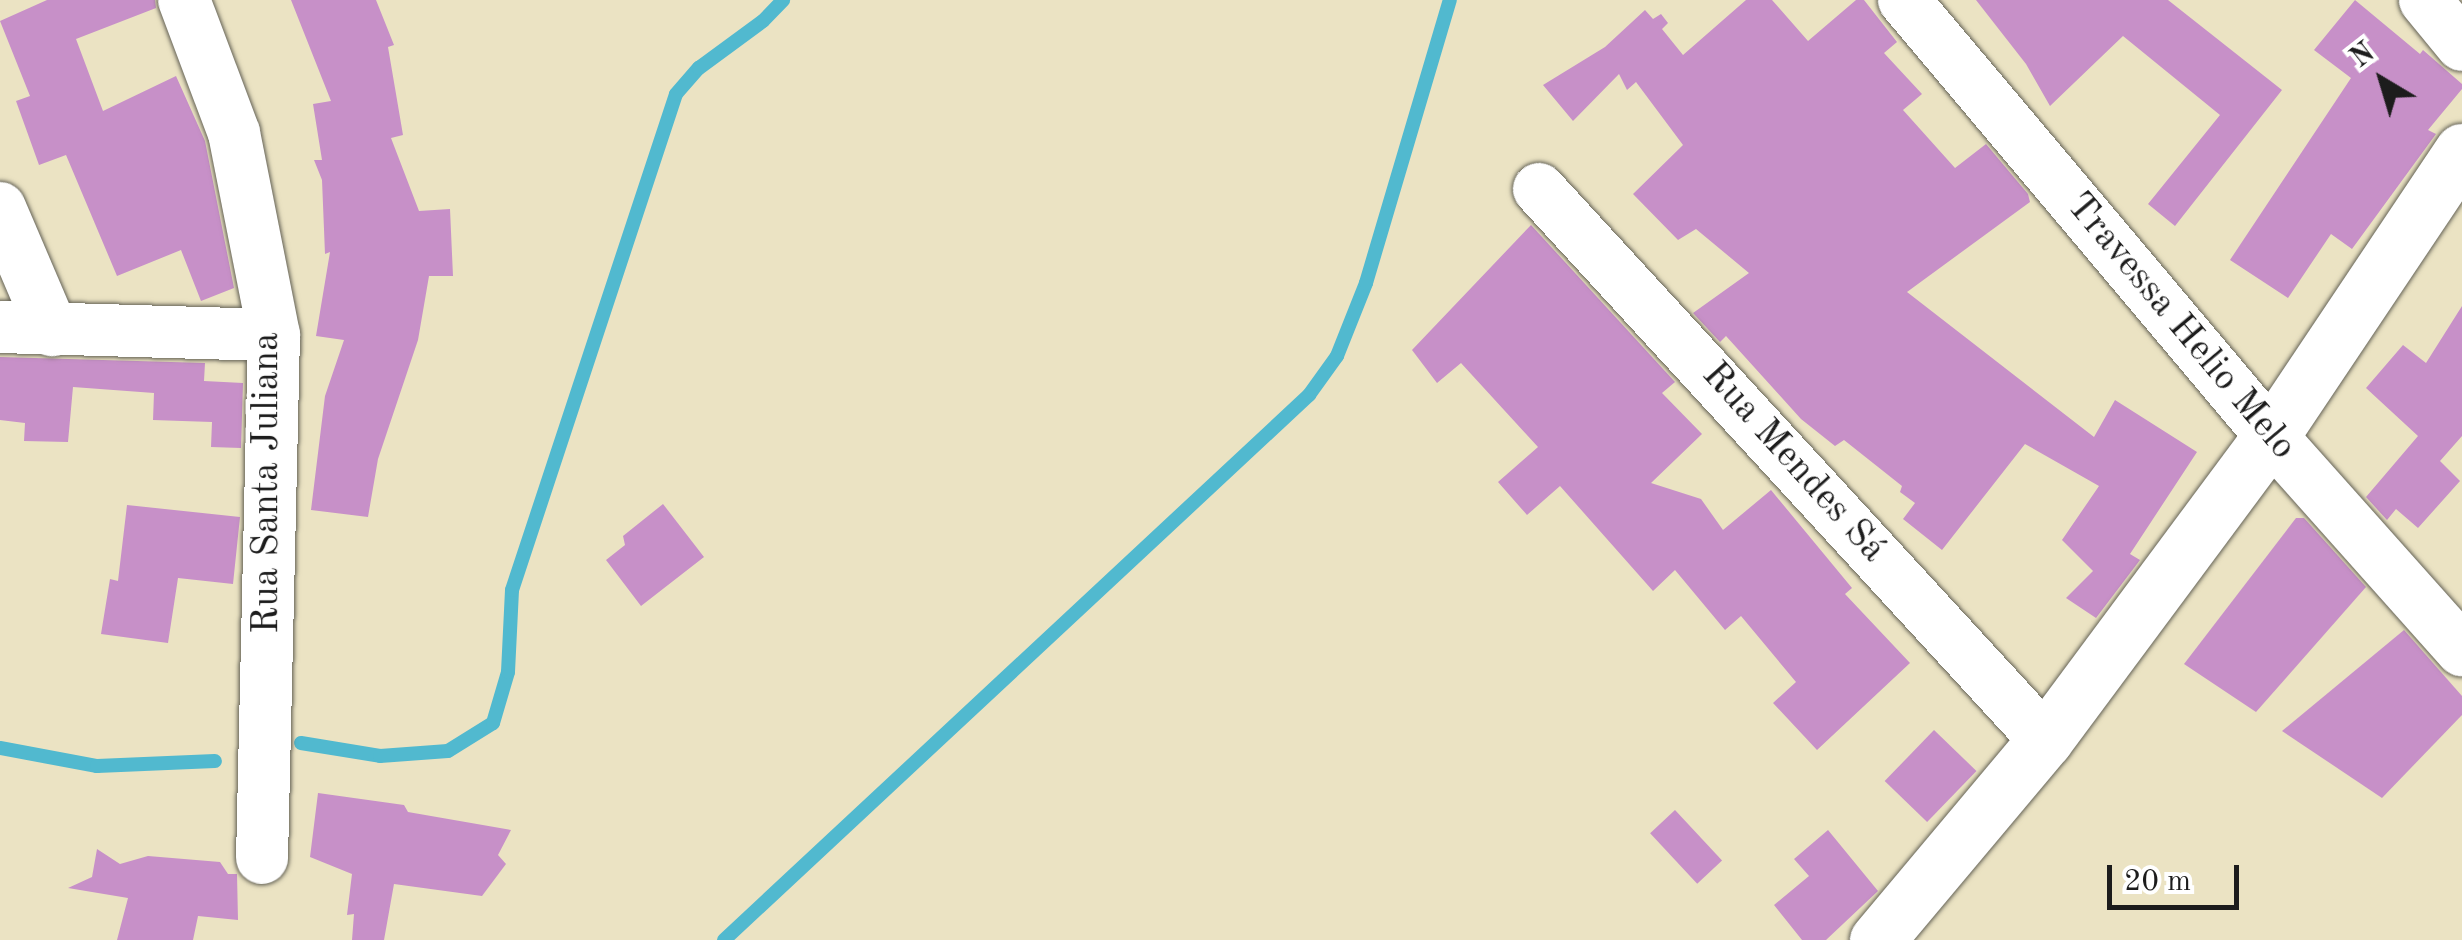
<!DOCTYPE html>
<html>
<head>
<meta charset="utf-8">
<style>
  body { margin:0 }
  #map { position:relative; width:2462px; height:940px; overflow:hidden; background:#ebe3c3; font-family:"Old Standard TT",serif }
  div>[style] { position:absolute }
  .stream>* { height:14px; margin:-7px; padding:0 7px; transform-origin:7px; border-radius:7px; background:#51b9cf }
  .building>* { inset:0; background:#c790c8; transform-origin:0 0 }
  .roads { filter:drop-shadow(0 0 2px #646256) drop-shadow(0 0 2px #646256) }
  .minor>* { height:52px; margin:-26px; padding:0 26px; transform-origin:26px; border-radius:26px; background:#fff }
  .tertiary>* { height:55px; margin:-27.5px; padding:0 27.5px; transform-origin:27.5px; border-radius:27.5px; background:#fff }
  span { translate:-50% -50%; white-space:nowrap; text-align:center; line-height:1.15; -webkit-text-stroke:9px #fff; paint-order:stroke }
  .street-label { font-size:38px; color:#1c1c1c }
  .north { position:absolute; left:2332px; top:30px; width:100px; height:100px; -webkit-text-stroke:8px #fff; paint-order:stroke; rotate:322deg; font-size:28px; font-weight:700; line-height:40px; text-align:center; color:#1c1c1c }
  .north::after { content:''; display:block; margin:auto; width:35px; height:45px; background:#1c1c1c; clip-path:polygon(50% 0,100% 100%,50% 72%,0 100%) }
  .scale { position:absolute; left:2107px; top:865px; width:132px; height:45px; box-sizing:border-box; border:5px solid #1c1c1c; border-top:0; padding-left:12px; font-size:30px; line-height:35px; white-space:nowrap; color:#1c1c1c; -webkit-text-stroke:8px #fff; paint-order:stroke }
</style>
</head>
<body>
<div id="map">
  <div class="stream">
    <div style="left:301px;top:743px;width:80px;rotate:9.3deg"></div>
    <div style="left:380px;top:756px;width:68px;rotate:-4.2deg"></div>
    <div style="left:448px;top:751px;width:53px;rotate:-31.9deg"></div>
    <div style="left:493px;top:723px;width:53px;rotate:-73.6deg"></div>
    <div style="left:508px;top:672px;width:82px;rotate:-87.2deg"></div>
    <div style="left:512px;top:590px;width:522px;rotate:-71.7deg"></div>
    <div style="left:676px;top:94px;width:35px;rotate:-49deg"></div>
    <div style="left:699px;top:68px;width:79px;rotate:-36.3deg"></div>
    <div style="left:763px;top:21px;width:29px;rotate:-46deg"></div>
    <div style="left:0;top:748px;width:99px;rotate:10.5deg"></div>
    <div style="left:97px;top:766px;width:118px;rotate:-2.4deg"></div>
    <div style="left:724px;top:940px;width:800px;rotate:-42.97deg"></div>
    <div style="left:1309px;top:395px;width:48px;rotate:-54.3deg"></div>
    <div style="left:1337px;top:356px;width:79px;rotate:-68.3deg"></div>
    <div style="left:1366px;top:283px;width:295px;rotate:-73.5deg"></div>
  </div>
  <div class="building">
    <div style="clip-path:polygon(47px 0,155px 0,156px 8px,76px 39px,103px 111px,176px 76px,205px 141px,234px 288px,201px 301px,181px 250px,117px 276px,66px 155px,39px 165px,16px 101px,30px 96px,0 21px)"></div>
    <div style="clip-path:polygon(291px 0,376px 0,394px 45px,388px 47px,403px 135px,391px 138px,419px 211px,450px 209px,453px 276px,429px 276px,418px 340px,378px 459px,368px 517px,311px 510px,325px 396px,344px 340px,316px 336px,330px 252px,325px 254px,322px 180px,314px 160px,322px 160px,313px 104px,331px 101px)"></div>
    <div style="clip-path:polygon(1746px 0,1772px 0,1808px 41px,1856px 0,1864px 0,1897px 42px,1884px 53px,1922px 94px,1903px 110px,1955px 168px,1986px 144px,2028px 194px,2030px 202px,1907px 292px,2094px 437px,2115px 400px,2197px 452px,2130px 554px,2140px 560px,2096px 618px,2066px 598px,2093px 571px,2062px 540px,2099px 486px,2025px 444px,1942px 550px,1903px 519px,1915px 503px,1900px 492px,1902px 486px,1844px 440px,1835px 446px,1801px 419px,1726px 336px,1720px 342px,1693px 313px,1749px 273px,1696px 229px,1678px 240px,1633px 194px,1683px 145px,1636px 82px,1627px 90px,1619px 74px,1573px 121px,1543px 85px,1605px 47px,1645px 10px,1653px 19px,1661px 14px,1668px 23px,1662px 29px,1683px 55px)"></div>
    <div style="clip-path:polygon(1976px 0,2168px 0,2282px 90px,2175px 226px,2148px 204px,2220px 115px,2123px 36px,2050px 106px,2026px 64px)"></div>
    <div style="clip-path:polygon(2355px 0,2420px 54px,2423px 50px,2462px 84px,2462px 89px,2428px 130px,2436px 134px,2352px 249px,2331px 234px,2288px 298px,2230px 260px,2351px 78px,2314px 50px)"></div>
    <div style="clip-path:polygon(1531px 225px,1675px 382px,1662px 393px,1702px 434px,1651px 483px,1701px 499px,1723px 530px,1771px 490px,1852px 588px,1845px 594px,1910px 663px,1817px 750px,1773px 703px,1796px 682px,1741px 616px,1725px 630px,1675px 570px,1653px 591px,1560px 486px,1527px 515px,1498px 482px,1538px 447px,1461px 363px,1437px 383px,1412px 350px)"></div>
    <div style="clip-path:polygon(2462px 306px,2462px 436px,2440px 461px,2460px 481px,2418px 528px,2396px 509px,2387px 520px,2366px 497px,2418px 436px,2366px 388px,2403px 345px,2426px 363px)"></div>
    <div style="clip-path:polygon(0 357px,205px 363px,204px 381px,243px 383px,241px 448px,211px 447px,212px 422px,153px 420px,154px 393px,73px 387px,68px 442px,24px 441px,25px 423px,0 420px)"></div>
    <div style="clip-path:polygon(663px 504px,704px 557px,641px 606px,606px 560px,625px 545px,623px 536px)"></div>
    <div style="clip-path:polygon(127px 505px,240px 517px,233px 584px,178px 578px,168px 643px,101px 634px,110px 579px,118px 581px)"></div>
    <div style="clip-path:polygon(2296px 518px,2304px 518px,2366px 587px,2256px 712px,2184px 664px)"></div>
    <div style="clip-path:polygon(2404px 630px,2462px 696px,2462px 715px,2382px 798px,2282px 731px)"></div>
    <div style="left:1934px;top:730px;width:59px;height:71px;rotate:44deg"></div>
    <div style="clip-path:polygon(318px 793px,404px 805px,408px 812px,511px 830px,498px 855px,506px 864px,482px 896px,394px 884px,384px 940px,352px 940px,354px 914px,347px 915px,352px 874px,310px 857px)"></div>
    <div style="left:1675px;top:810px;width:69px;height:34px;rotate:47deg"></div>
    <div style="clip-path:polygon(1828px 830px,1878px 891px,1826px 940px,1802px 940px,1774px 905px,1809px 876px,1794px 859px)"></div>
    <div style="clip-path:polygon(97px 849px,120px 864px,148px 856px,220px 862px,228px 874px,237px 874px,238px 920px,198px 916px,193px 940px,117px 940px,128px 898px,68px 888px,92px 877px)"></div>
  </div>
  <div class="roads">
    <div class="minor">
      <div style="left:184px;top:0;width:142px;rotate:69.4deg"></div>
      <div style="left:234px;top:133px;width:206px;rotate:78.8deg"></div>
      <div style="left:274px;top:335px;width:523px;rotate:91.31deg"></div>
      <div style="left:1904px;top:0;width:570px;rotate:49.91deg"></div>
      <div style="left:2271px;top:436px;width:287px;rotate:48.3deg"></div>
      <div style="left:2425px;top:0;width:58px;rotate:50.6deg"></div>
      <div style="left:1539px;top:189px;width:748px;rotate:47.44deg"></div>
      <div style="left:0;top:208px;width:133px;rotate:66.9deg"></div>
      <div style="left:0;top:327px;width:274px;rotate:1.7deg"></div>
    </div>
    <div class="tertiary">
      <div style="left:1877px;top:940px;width:261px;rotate:-50deg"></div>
      <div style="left:2045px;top:740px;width:379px;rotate:-53.4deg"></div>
      <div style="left:2271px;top:436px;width:343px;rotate:-56.2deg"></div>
    </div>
  </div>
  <div class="street-label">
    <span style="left:2180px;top:327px;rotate:50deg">Travessa Helio Melo</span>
    <span style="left:1793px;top:463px;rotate:48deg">Rua Mendes Sá</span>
    <span style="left:268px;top:483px;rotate:-90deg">Rua Santa Juliana</span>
  </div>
  <div class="north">N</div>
  <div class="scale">20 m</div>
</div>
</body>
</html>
